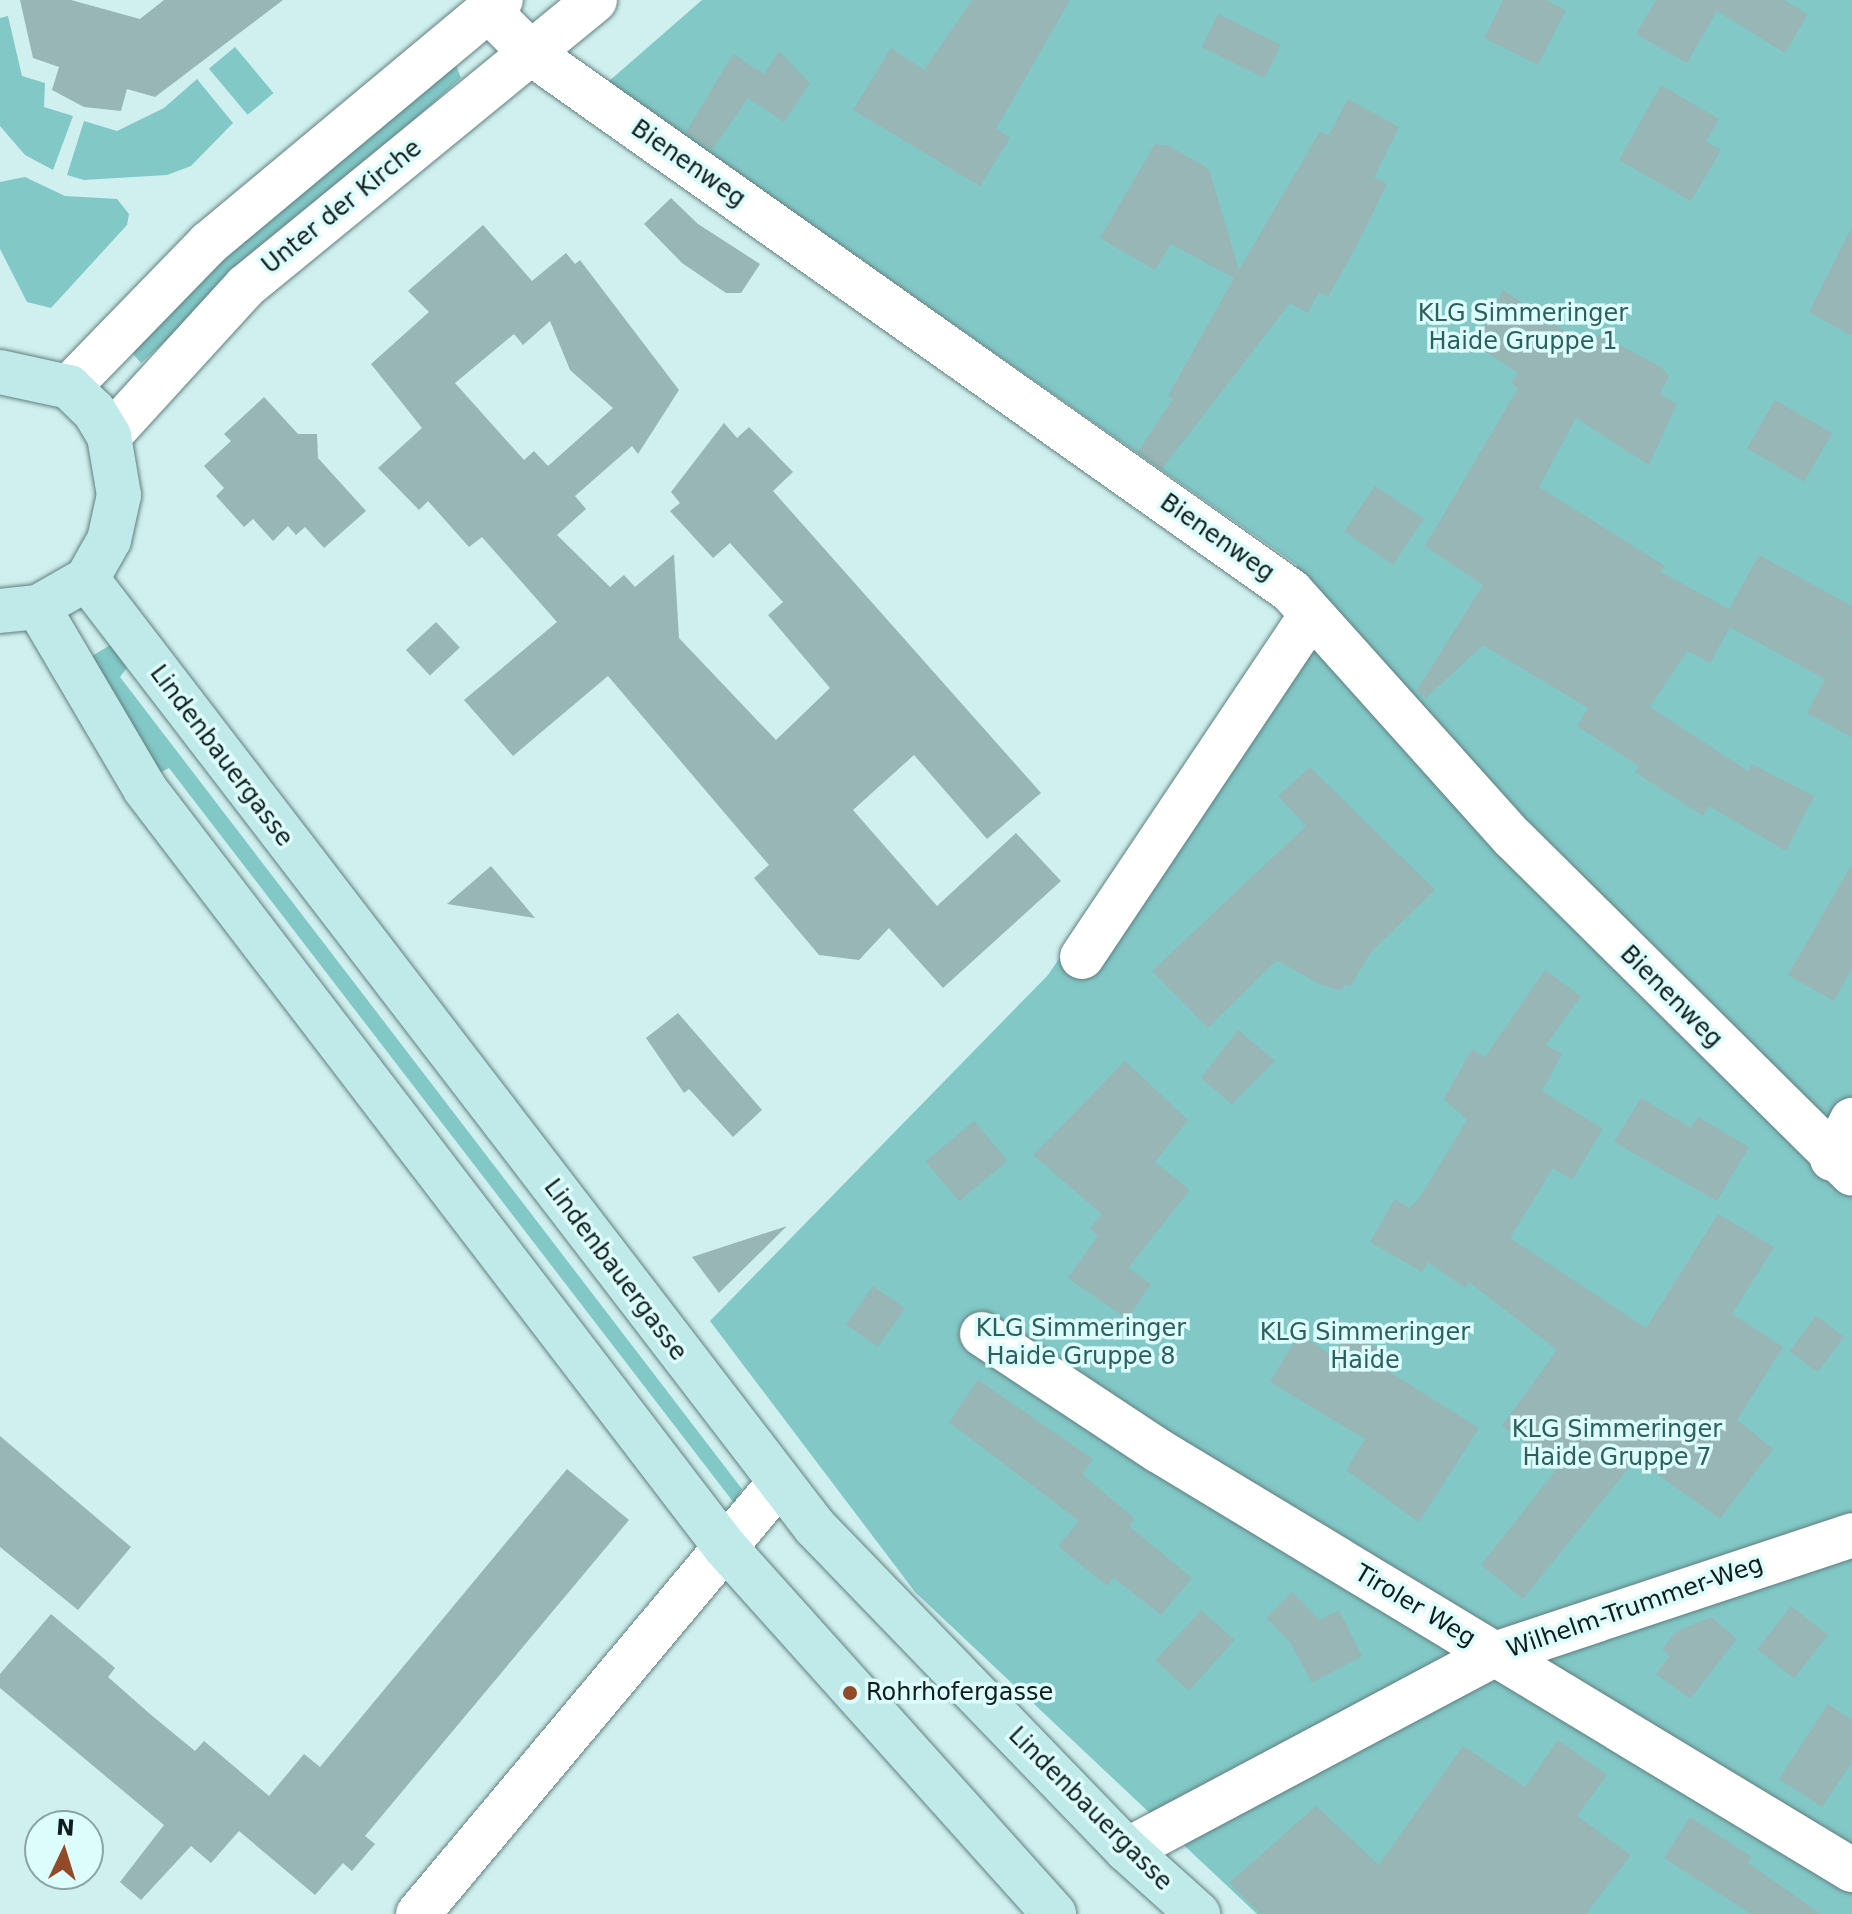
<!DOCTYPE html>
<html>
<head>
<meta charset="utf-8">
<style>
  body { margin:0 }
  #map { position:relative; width:1852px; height:1914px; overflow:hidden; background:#cff0ef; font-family:"DejaVu Sans",sans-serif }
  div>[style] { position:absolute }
  .green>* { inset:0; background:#82c8c7; transform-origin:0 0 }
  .building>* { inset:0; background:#97b6b5; transform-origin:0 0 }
  .roads { filter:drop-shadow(0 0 2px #617f7e) drop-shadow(0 0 2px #617f7e) }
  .street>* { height:44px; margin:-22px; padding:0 22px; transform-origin:22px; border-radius:22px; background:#fff }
  .secondary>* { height:44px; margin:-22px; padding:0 22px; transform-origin:22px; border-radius:22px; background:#c0e9e9 }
  .dots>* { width:22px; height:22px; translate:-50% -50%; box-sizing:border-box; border:4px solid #dcfdfc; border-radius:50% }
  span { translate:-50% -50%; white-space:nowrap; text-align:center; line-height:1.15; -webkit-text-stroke:7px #dcfdfc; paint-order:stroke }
  .street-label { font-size:24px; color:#111d1d }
  .park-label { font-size:24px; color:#2c5f5e }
  .poi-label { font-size:24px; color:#111d1d }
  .left { translate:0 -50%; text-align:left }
  .north { position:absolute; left:24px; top:1810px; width:80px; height:80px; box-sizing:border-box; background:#dcfdfc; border:2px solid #8ba3a3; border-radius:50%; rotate:4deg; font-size:22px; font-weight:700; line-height:32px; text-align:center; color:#111d1d }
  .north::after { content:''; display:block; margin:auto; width:28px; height:36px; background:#924a28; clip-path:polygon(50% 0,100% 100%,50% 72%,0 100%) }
</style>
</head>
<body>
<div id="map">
  <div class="green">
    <div style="clip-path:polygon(702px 0,1852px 0,1852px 1914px,1257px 1914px,915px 1592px,710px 1321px,1048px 975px,1293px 612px,1297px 565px,608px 82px)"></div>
    <div style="clip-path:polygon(8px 16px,22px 76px,45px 83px,44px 107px,73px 116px,53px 170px,25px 155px,0 126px,0 18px)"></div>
    <div style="left:235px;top:47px;width:60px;height:34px;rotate:50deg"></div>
    <div style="clip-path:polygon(456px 65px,461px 78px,141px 363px,125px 345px,233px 236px)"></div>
    <div style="clip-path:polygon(197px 79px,233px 123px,191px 166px,167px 175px,84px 180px,67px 175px,84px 121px,117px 131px,164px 108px)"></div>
    <div style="clip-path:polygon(25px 177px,65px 196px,117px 199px,129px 214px,127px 225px,51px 308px,27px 302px,0 249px,0 182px)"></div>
    <div style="clip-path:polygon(112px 644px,128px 666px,120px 677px,742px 1489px,734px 1503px,169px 768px,160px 773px,92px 656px)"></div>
  </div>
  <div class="building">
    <div style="clip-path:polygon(20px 0,71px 0,140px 19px,164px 0,283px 0,155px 97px,127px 89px,121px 111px,84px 107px,52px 90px,59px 67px,33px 58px)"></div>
    <div style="clip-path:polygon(972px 0,1070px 0,996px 129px,1010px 138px,980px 186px,853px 110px,891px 48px,924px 70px)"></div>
    <div style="clip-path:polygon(1503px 0,1546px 0,1566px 10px,1538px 65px,1484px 38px)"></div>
    <div style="clip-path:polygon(1656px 0,1784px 0,1808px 14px,1785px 53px,1717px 11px,1687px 63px,1636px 34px)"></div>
    <div style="left:1218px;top:14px;width:70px;height:37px;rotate:26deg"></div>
    <div style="clip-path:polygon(779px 51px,810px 83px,784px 122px,748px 98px,712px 150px,686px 132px,733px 54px,764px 74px)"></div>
    <div style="clip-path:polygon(1661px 85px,1719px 119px,1706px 142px,1721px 150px,1691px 201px,1619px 160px)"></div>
    <div style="clip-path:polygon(1348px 99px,1399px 127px,1374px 177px,1387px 184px,1355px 249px,1328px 297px,1319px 292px,1308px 313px,1290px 303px,1162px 469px,1138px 452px,1173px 399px,1168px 396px,1234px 278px,1171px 244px,1155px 270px,1100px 238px,1155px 144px,1169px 146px,1209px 169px,1239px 270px,1320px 131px,1328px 136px)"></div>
    <div style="clip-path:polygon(671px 198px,698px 224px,760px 264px,741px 293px,726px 293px,682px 263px,644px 224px)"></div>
    <div style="clip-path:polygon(evenodd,483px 225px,532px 281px,566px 253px,575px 264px,580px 260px,679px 390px,638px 454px,632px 446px,575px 496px,586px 509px,557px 535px,610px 587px,624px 575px,635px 587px,674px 554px,679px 638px,776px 740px,830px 688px,768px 615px,783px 602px,730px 543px,713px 558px,670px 511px,680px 503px,671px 492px,724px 423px,737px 438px,749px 427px,793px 472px,773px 491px,1041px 793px,987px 839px,914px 755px,853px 810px,937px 906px,1016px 833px,1061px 881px,943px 988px,889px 928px,859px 960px,819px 955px,754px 878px,769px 865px,608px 676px,513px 756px,464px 700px,557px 622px,482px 537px,469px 547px,428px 501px,419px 510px,378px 468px,422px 428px,371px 364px,429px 312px,408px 291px,483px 225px,550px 321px,570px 370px,613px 408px,548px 466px,534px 451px,524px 460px,455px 383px,514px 334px,523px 345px,550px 321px)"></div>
    <div style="clip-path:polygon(1852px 227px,1852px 336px,1809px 312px)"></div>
    <div style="clip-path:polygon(1503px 290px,1591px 348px,1599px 334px,1661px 367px,1669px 376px,1660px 394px,1677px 404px,1649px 465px,1576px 418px,1539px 487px,1665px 566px,1661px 572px,1729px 609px,1759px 555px,1852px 606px,1852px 628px,1825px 679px,1730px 627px,1710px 663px,1687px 651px,1650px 707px,1748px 771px,1752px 764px,1814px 796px,1786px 851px,1709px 806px,1703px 816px,1635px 772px,1639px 766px,1577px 726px,1588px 708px,1483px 645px,1426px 698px,1417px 690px,1483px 585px,1425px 546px,1518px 388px,1511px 383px,1518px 373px,1474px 344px)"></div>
    <div style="clip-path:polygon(264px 397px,298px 434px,317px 434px,318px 458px,366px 511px,324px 548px,305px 527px,296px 535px,288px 526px,273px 541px,253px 519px,244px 527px,216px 496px,224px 488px,204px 466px,231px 441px,224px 434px)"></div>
    <div style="left:1775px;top:400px;width:66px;height:56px;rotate:30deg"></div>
    <div style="left:1375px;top:486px;width:59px;height:55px;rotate:34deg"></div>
    <div style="left:436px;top:622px;width:35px;height:41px;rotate:47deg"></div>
    <div style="clip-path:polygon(1852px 629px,1852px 737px,1807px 713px)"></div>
    <div style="clip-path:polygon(1310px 767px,1435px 890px,1371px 952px,1350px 987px,1345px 984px,1341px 991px,1319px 984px,1277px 960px,1208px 1028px,1152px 971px,1306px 826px,1278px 796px)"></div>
    <div style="clip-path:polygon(1852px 864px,1852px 968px,1834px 1001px,1788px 975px)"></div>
    <div style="clip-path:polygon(491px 866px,535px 918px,447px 904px)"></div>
    <div style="clip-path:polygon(1545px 970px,1581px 996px,1546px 1045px,1562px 1054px,1542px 1091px,1603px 1129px,1572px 1180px,1553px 1168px,1510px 1238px,1646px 1328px,1718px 1214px,1774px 1247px,1732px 1314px,1783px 1347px,1737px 1420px,1773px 1449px,1720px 1519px,1636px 1459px,1523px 1599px,1481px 1565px,1559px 1466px,1502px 1426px,1557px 1350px,1469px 1282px,1465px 1288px,1428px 1262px,1422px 1272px,1370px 1242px,1395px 1199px,1409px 1208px,1418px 1200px,1467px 1120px,1444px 1099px,1472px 1049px,1485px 1057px)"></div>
    <div style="clip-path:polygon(678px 1013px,762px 1110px,733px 1137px,689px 1089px,684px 1093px,646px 1038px)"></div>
    <div style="clip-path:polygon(1238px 1030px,1275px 1061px,1232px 1104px,1201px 1078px)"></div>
    <div style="clip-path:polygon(1125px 1061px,1188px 1120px,1155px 1162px,1190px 1190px,1128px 1268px,1151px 1284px,1127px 1319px,1068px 1278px,1098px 1236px,1090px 1228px,1102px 1214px,1033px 1155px)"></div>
    <div style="clip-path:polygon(1641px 1098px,1691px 1128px,1698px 1117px,1749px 1147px,1717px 1201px,1614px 1142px)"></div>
    <div style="left:974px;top:1121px;width:52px;height:63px;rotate:50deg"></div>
    <div style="clip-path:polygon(787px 1226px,719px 1293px,692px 1257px)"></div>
    <div style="left:873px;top:1286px;width:39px;height:47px;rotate:35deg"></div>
    <div style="left:1816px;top:1316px;width:35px;height:44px;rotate:37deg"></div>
    <div style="clip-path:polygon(1348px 1330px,1395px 1358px,1388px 1371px,1479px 1428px,1419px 1522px,1346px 1470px,1365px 1439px,1270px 1382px,1299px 1334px,1333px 1356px)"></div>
    <div style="clip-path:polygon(978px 1380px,1093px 1459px,1082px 1474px,1135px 1519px,1129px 1526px,1192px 1578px,1161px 1615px,1114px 1578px,1107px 1586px,1058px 1546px,1079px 1521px,949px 1422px)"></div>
    <div style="clip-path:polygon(0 1436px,131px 1547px,78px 1610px,0 1547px)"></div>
    <div style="clip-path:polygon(567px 1469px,629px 1520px,365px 1836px,375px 1844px,352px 1871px,343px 1863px,315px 1895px,239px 1831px,211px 1863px,191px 1846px,141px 1900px,120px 1882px,164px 1825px,0 1688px,0 1674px,51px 1614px,115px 1668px,108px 1677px,150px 1714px,195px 1751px,204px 1741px,269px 1796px,304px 1754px,320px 1767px)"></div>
    <div style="clip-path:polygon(1292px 1592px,1320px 1620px,1339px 1610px,1362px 1656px,1312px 1683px,1290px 1642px,1266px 1618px)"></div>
    <div style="left:1791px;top:1606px;width:47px;height:55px;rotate:38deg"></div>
    <div style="left:1201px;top:1610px;width:45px;height:68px;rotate:42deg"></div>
    <div style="clip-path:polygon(1711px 1617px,1737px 1639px,1690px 1699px,1656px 1674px,1670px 1656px,1662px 1649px,1676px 1632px)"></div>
    <div style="clip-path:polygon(1828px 1704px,1852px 1720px,1852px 1762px,1822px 1807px,1779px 1779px)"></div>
    <div style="clip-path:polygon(1558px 1740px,1607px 1775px,1577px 1816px,1631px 1855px,1586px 1914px,1261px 1914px,1229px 1883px,1316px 1806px,1379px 1865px,1463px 1746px,1525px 1787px)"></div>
    <div style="clip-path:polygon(1690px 1817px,1752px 1857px,1748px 1863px,1821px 1914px,1751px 1914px,1664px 1858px)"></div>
  </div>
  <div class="roads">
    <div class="street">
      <div style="left:488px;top:10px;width:62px;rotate:45deg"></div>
      <div style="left:532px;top:54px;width:930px;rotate:35.28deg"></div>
      <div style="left:1291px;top:591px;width:332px;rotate:48.1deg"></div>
      <div style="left:1513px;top:838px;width:477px;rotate:44.7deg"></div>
      <div style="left:69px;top:387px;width:201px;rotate:-45.8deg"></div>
      <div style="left:209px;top:243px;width:380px;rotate:-39.8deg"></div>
      <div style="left:109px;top:436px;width:203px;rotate:-47.6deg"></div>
      <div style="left:246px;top:286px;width:451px;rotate:-39.3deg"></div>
      <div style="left:1082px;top:957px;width:412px;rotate:-56.2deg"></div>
      <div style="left:1832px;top:1159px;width:44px;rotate:-62.9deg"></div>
      <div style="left:982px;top:1334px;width:212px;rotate:33.5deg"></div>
      <div style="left:1159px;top:1451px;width:810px;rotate:31.16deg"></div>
      <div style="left:1127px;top:1850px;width:417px;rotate:-28deg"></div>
      <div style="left:1495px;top:1654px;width:376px;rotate:-18.4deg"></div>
      <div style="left:418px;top:1914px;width:562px;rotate:-50.05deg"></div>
    </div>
    <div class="secondary">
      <div style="left:0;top:372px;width:71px;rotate:12.3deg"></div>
      <div style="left:69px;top:387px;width:35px;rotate:44deg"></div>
      <div style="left:94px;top:411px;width:29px;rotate:59deg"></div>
      <div style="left:109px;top:436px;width:60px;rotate:80.4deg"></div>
      <div style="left:119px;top:495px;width:46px;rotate:102.5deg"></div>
      <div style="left:109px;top:540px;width:45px;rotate:119.4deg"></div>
      <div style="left:87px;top:579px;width:56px;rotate:150.3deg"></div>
      <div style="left:38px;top:607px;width:38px;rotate:174deg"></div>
      <div style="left:87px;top:579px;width:1195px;rotate:52.48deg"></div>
      <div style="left:815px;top:1527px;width:449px;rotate:46deg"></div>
      <div style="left:1127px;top:1850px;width:96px;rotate:42deg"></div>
      <div style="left:38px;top:607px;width:211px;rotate:59.5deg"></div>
      <div style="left:145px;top:789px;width:954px;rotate:52.58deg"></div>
      <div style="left:725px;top:1547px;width:493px;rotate:48.1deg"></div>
    </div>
  </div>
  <div class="dots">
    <div style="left:850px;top:1693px;background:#924a28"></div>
  </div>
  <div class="street-label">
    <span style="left:688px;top:164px;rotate:35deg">Bienenweg</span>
    <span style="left:342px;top:207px;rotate:-39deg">Unter der Kirche</span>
    <span style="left:1217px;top:538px;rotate:35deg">Bienenweg</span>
    <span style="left:221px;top:756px;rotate:53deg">Lindenbauergasse</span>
    <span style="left:1671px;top:997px;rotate:45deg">Bienenweg</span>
    <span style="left:615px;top:1270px;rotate:53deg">Lindenbauergasse</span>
    <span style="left:1415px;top:1606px;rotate:31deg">Tiroler Weg</span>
    <span style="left:1635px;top:1607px;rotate:-19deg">Wilhelm-Trummer-Weg</span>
    <span style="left:1090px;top:1809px;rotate:45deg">Lindenbauergasse</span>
  </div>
  <div class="park-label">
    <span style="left:1523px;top:328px">KLG Simmeringer<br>Haide Gruppe 1</span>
    <span style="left:1081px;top:1343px">KLG Simmeringer<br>Haide Gruppe 8</span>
    <span style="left:1365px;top:1347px">KLG Simmeringer<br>Haide</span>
    <span style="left:1617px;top:1444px">KLG Simmeringer<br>Haide Gruppe 7</span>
  </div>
  <div class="poi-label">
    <span class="left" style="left:866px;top:1693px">Rohrhofergasse</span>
  </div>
  <div class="north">N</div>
</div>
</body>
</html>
